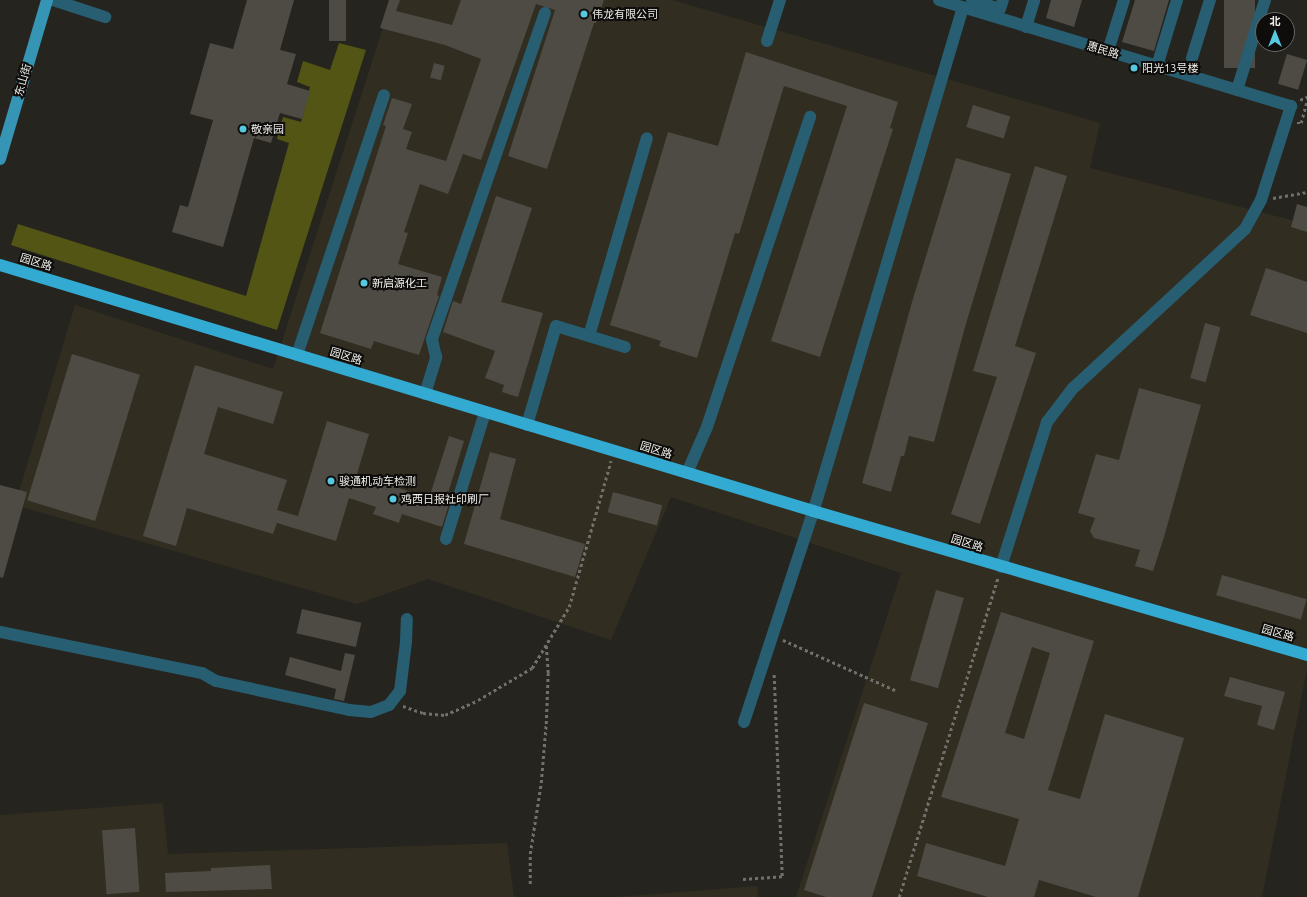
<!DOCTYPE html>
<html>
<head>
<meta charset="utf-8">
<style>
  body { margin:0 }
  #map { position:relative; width:1307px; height:897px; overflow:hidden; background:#26241e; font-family:Ubuntu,"Noto Sans SC",sans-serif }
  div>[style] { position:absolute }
  .built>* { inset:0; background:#312d21 }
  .forest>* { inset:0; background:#525513 }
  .building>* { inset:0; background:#4d4b44; transform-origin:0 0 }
  .path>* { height:2.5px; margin-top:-1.25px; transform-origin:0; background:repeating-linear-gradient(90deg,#72706b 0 3px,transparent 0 6px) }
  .minor>* { height:12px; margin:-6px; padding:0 6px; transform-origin:6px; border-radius:6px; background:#275e72 }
  .major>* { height:12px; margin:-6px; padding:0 6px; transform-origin:6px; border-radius:6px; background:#3694b5 }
  .highway>* { height:12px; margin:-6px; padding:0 6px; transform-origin:6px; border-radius:6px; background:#32aad2 }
  .dots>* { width:11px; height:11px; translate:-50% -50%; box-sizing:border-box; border:2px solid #0e0d0b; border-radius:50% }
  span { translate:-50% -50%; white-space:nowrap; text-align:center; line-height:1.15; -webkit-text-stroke:4px #0e0d0b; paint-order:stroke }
  .poi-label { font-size:11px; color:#efeeea }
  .left { translate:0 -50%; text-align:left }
  .street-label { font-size:11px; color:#efeeea }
  .north { position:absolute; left:1255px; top:12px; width:40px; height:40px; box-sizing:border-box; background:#0e0d0b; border:1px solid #686764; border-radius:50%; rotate:0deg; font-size:11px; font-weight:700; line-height:16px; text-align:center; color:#efeeea }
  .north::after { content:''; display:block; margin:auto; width:14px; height:18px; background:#56c9e0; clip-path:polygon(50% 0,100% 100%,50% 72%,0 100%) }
</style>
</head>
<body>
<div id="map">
  <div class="built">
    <div style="clip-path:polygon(392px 0,672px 0,1100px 123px,1090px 168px,1307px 224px,1307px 669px,1262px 897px,796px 897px,901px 573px,671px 497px,611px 640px,428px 579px,357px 604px,15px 505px,75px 305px,273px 369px)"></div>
    <div style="clip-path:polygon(163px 803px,168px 854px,507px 843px,514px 897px,0 897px,0 815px)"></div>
    <div style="clip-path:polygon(757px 886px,758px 897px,617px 897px)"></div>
  </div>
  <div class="forest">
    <div style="clip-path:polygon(339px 43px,366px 50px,277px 330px,11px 245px,18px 224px,246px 296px,289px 143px,277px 139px,283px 117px,301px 122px,310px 87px,297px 82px,303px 61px,330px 70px)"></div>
  </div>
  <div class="building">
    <div style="clip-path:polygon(247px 0,294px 0,280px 50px,296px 54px,287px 84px,310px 91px,302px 119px,280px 113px,271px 143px,254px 138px,223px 247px,172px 232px,180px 205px,188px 207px,213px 120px,190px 114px,210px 43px,233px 49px)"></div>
    <div style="left:329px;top:0;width:17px;height:41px"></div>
    <div style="clip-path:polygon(389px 0,400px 0,396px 11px,452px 25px,461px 0,604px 0,596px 23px,594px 23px,547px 169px,508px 156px,555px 10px,536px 4px,481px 160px,463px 154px,448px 194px,420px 184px,404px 232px,408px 233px,398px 264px,442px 277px,437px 295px,439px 296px,419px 355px,374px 341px,371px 349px,320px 333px,386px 126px,383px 125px,392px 98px,412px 104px,403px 129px,412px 132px,406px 149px,446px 161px,481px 59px,445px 45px,380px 28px)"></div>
    <div style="clip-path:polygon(1051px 0,1082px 0,1074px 27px,1046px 18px)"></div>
    <div style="clip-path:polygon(1135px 0,1169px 0,1154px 51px,1122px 42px)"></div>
    <div style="left:1224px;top:0;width:31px;height:68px"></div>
    <div style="clip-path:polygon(746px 52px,898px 102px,890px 128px,893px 129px,820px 357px,771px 341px,847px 106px,784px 86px,739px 234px,735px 233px,697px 358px,659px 346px,661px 341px,610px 325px,668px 132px,718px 146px)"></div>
    <div style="left:1287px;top:54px;width:21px;height:31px;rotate:17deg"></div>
    <div style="left:434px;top:63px;width:11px;height:15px;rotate:15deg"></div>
    <div style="left:973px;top:105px;width:39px;height:23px;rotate:17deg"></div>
    <div style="clip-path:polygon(956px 158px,1011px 174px,965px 327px,934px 442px,909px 436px,904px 456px,901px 456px,891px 492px,862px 483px,912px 302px)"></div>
    <div style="clip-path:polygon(1035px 166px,1067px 176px,1015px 346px,1036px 353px,980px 524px,951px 514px,997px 377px,973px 371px)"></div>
    <div style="clip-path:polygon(496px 196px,532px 208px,501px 302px,543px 313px,518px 397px,502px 392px,504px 385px,485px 378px,495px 351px,443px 332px,453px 301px,461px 304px)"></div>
    <div style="clip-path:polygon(1297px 204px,1307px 207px,1307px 232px,1291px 227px)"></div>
    <div style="clip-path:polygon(1266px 268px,1307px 282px,1307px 333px,1250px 315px)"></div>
    <div style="left:1205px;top:323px;width:16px;height:57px;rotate:15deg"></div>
    <div style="left:72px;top:354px;width:71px;height:153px;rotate:17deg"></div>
    <div style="clip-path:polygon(195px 365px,283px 392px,273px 424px,218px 407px,204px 454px,287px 480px,277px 510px,298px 516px,327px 421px,369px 434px,357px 474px,429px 498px,449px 436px,464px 441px,445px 503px,449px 504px,442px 527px,402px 514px,399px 523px,373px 514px,376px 507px,349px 498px,336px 541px,277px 523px,273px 534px,187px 508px,176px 546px,143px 536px)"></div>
    <div style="clip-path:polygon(1139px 388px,1201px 405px,1164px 537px,1153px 571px,1135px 566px,1140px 550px,1094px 538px,1090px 531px,1095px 518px,1078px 513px,1096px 454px,1119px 460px)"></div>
    <div style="clip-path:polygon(490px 452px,516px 459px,500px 519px,585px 544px,575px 577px,464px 544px)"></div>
    <div style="clip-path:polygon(0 485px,27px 492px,3px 578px,0 577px)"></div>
    <div style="left:613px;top:492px;width:51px;height:21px;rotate:15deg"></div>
    <div style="left:1222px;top:575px;width:88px;height:21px;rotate:16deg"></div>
    <div style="left:936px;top:590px;width:29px;height:94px;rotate:16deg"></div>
    <div style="left:302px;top:609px;width:61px;height:25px;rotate:13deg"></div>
    <div style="clip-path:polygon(evenodd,1001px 612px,1094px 641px,1048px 790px,1080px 799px,1105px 714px,1184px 738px,1138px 897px,1096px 897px,1039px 880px,1034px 897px,988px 897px,917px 876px,926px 843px,1005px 866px,1019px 819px,941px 797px,1001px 612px,1032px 647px,1050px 653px,1024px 739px,1005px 733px,1032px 647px)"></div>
    <div style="clip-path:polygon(345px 653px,355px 655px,344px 701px,334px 699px,336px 689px,285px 675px,290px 657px,341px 671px)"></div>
    <div style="clip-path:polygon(1230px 677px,1285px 692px,1274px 730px,1257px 725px,1262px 706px,1224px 696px)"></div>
    <div style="clip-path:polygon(864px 703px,928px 723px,872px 897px,826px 897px,804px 890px)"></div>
    <div style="left:135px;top:828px;width:64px;height:33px;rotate:86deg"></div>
    <div style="clip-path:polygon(270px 865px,272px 889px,166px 892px,165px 873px,211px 871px,211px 868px)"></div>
  </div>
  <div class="path">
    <div style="left:1300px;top:100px;width:8px;rotate:-23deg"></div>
    <div style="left:1297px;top:123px;width:4px"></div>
    <div style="left:1301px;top:123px;width:24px;rotate:-75deg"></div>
    <div style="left:1273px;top:198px;width:35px;rotate:-10deg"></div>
    <div style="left:783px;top:640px;width:123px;rotate:24.1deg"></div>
    <div style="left:403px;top:706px;width:21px;rotate:19deg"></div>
    <div style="left:423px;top:713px;width:22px;rotate:5deg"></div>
    <div style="left:445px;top:715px;width:36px;rotate:-24deg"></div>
    <div style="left:478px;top:700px;width:63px;rotate:-30.7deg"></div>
    <div style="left:532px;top:668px;width:71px;rotate:-58.8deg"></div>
    <div style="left:569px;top:607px;width:152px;rotate:-74deg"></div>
    <div style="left:743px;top:879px;width:39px;rotate:-4deg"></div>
    <div style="left:782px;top:876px;width:203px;rotate:-92.3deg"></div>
    <div style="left:530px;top:884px;width:30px;rotate:-90deg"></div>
    <div style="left:530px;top:854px;width:72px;rotate:-81.2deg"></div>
    <div style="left:541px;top:783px;width:59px;rotate:-85.2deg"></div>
    <div style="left:546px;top:724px;width:51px;rotate:-87.8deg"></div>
    <div style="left:548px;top:673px;width:28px;rotate:-94deg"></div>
    <div style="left:899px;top:897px;width:335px;rotate:-72.8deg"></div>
  </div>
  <div class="minor">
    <div style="left:53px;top:0;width:55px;rotate:18.1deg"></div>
    <div style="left:939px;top:0;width:368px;rotate:16.8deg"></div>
    <div style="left:1291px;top:106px;width:99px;rotate:107.7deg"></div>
    <div style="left:1261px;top:200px;width:33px;rotate:119deg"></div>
    <div style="left:1245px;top:229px;width:234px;rotate:137.2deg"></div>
    <div style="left:1073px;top:388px;width:43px;rotate:127.4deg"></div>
    <div style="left:1047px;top:422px;width:152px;rotate:107.6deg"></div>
    <div style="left:972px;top:0;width:29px;rotate:18deg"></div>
    <div style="left:1000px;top:9px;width:9px;rotate:-72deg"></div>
    <div style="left:1026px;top:27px;width:28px;rotate:-73deg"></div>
    <div style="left:767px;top:41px;width:43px;rotate:-72.4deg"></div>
    <div style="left:1108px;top:51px;width:53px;rotate:-72.6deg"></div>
    <div style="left:1192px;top:58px;width:61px;rotate:-72.8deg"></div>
    <div style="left:1157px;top:66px;width:69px;rotate:-73.1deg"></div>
    <div style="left:1237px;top:90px;width:94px;rotate:-72.7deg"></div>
    <div style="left:589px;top:336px;width:206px;rotate:-73.7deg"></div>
    <div style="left:297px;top:355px;width:274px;rotate:-71.5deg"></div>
    <div style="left:425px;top:394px;width:39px;rotate:-73deg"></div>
    <div style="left:436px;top:357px;width:18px;rotate:-103deg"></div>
    <div style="left:432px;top:339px;width:345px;rotate:-70.9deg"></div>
    <div style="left:527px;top:425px;width:103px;rotate:-73.7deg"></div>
    <div style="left:556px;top:326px;width:72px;rotate:16.9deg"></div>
    <div style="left:687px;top:473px;width:50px;rotate:-66.5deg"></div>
    <div style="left:707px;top:427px;width:327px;rotate:-71.6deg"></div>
    <div style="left:446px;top:539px;width:133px;rotate:-72.9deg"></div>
    <div style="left:0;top:632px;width:206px;rotate:11.5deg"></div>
    <div style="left:202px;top:673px;width:16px;rotate:30deg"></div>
    <div style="left:216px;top:681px;width:136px;rotate:12.3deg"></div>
    <div style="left:349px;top:710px;width:22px;rotate:5deg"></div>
    <div style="left:371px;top:712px;width:19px;rotate:-21deg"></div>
    <div style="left:389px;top:705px;width:18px;rotate:-52deg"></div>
    <div style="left:400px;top:691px;width:49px;rotate:-83deg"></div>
    <div style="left:406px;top:642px;width:23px;rotate:-88deg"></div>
    <div style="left:744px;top:722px;width:227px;rotate:-71.8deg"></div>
    <div style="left:815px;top:506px;width:520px;rotate:-73.48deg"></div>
  </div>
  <div class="major">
    <div style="left:0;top:159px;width:166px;rotate:-73.5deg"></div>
  </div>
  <div class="highway">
    <div style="left:0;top:265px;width:849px;rotate:16.83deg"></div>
    <div style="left:813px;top:511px;width:515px;rotate:16.25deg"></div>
  </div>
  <div class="dots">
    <div style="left:584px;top:14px;background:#56c9e0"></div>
    <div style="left:1134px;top:68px;background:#56c9e0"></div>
    <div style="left:243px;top:129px;background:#56c9e0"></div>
    <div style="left:364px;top:283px;background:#56c9e0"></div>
    <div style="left:331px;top:481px;background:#56c9e0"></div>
    <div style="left:393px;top:499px;background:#56c9e0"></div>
  </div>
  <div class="poi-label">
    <span class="left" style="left:592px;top:14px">伟龙有限公司</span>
    <span class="left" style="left:1142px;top:68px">阳光13号楼</span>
    <span class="left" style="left:251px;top:129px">敬亲园</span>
    <span class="left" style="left:372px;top:283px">新启源化工</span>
    <span class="left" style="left:339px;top:481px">骏通机动车检测</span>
    <span class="left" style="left:401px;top:499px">鸡西日报社印刷厂</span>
  </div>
  <div class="street-label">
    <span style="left:1103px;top:50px;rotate:17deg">惠民路</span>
    <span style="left:23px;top:80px;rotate:-74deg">东山街</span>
    <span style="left:36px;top:262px;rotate:17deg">园区路</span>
    <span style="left:346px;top:356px;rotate:17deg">园区路</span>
    <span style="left:656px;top:450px;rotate:17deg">园区路</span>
    <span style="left:967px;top:543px;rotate:17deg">园区路</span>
    <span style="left:1278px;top:633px;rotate:16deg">园区路</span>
  </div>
  <div class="north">北</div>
</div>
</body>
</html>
